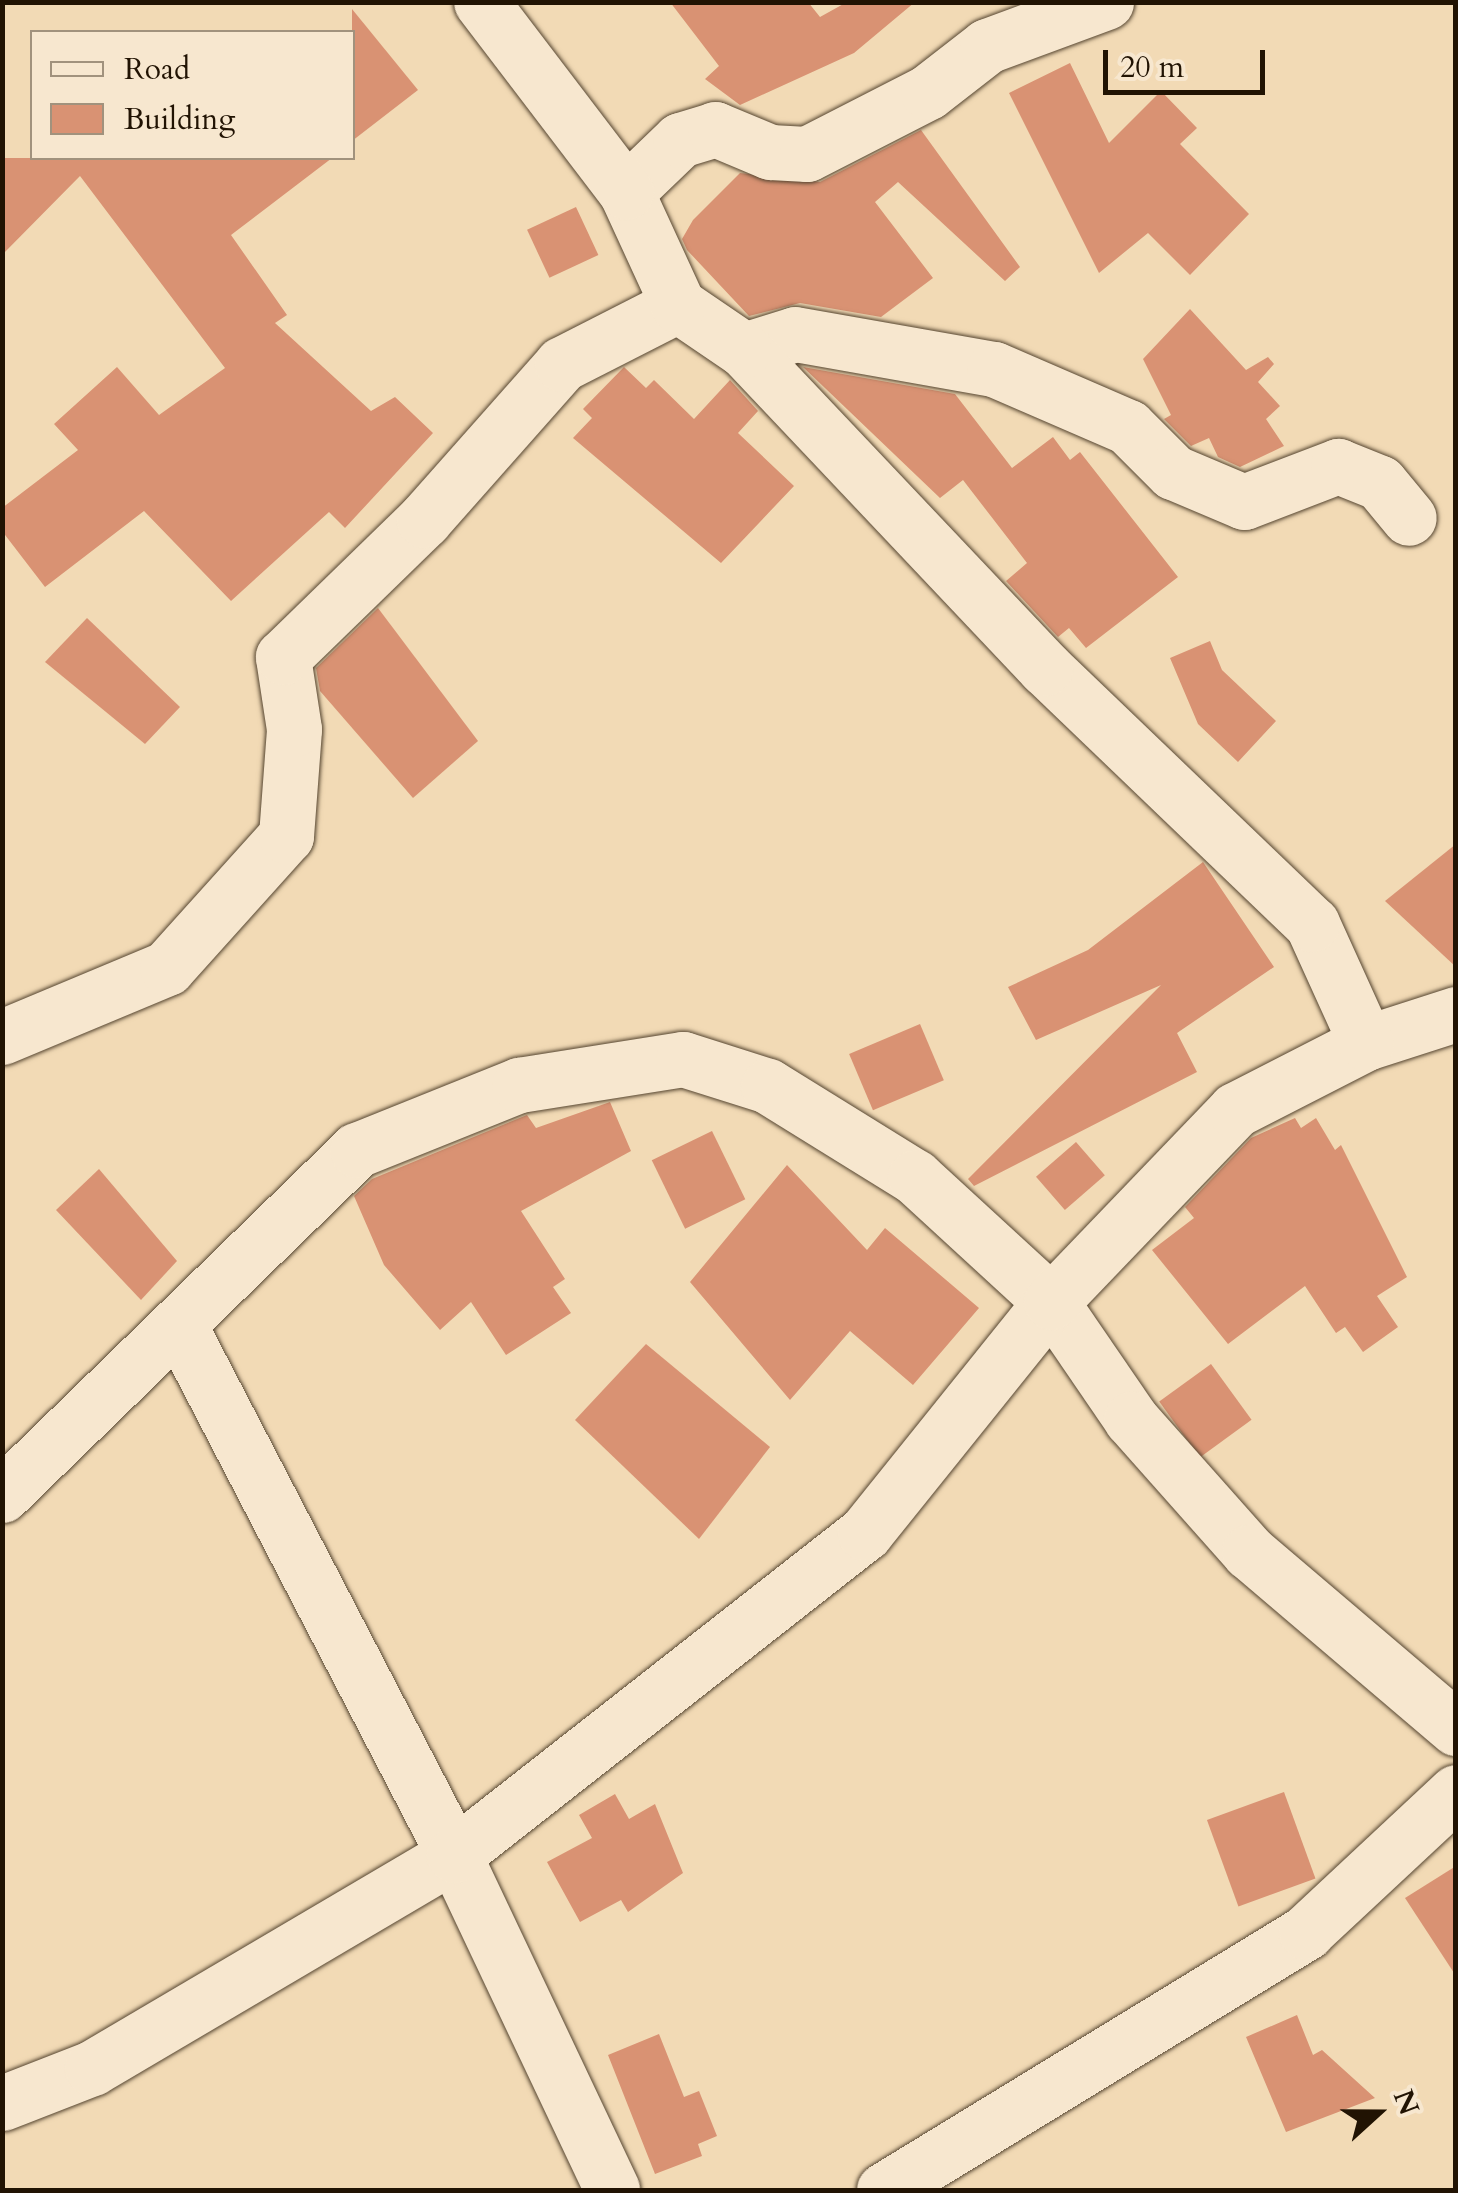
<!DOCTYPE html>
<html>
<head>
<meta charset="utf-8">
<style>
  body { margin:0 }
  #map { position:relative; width:1458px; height:2193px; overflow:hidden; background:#f2dab5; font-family:Cardo,serif }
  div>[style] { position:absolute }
  .building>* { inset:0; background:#d99273; transform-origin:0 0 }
  .roads { filter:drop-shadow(0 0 2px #554530) drop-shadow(0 0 2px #554530) }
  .minor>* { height:55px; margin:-27.5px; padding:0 27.5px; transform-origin:27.5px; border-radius:27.5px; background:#f7e7cf }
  span { translate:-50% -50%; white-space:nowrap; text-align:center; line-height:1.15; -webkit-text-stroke:9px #f7e7cf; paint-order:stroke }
  .frame { position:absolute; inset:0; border:5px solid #211303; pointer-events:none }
  .legend { position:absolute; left:30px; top:30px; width:325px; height:130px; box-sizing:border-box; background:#f7e7cf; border:2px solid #a1927d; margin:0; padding:12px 18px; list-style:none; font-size:30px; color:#211303 }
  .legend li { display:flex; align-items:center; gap:20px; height:50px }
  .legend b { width:50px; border:2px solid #a1927d }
  .north { position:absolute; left:1328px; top:2063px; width:100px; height:100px; -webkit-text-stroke:8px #f7e7cf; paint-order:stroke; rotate:69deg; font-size:28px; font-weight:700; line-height:40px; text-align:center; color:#211303 }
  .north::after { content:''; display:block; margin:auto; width:35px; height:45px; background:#211303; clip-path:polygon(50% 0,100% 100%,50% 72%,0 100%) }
  .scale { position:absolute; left:1103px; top:50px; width:162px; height:45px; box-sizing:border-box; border:5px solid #211303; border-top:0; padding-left:12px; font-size:30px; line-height:35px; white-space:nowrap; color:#211303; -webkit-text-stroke:8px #f7e7cf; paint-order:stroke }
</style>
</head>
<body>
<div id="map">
  <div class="building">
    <div style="clip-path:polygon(670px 2px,808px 2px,820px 17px,847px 2px,915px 2px,854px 53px,740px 105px,705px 79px,719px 66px)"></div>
    <div style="clip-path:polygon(352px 9px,418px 90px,352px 141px)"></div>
    <div style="clip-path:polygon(1070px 63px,1109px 143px,1161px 91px,1197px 128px,1180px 144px,1249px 214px,1190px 275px,1148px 233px,1099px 273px,1009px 93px)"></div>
    <div style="clip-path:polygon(921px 130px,1020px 267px,1005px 281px,898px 182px,875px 202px,933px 278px,881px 317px,800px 303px,749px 316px,687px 250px,682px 239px,693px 220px,740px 173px,820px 182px)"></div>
    <div style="clip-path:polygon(2px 158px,332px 158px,231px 235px,287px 315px,275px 323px,371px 411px,395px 397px,433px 433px,345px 528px,329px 512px,231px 601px,144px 511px,45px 587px,2px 531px,2px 508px,78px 450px,54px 424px,117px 367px,159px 415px,225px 368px,80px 176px,2px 255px)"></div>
    <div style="left:576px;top:207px;width:53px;height:54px;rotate:65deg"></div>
    <div style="clip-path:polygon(1190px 309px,1246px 370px,1268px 357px,1274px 364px,1258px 382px,1280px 406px,1266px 419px,1284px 446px,1240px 467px,1218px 457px,1209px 438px,1191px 446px,1164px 419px,1171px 415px,1143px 359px)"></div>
    <div style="clip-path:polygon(624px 367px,646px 388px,654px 380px,694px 419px,730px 380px,758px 411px,738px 433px,794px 486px,721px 563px,573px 438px,592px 418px,583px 409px)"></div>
    <div style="clip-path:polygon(803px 367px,955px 394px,1012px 468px,1053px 437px,1070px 460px,1080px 452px,1178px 577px,1086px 648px,1069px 628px,1058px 637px,1006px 581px,1027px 563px,963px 480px,940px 498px)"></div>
    <div style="clip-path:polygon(378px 608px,478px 741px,413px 798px,320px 691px,316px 668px)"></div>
    <div style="clip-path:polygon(87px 618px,180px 707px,145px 744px,45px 662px)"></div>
    <div style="clip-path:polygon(1210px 641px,1222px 670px,1276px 721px,1238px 762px,1198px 724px,1170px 658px)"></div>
    <div style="clip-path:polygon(1456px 844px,1456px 967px,1385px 901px)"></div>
    <div style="clip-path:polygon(1203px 862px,1274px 967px,1177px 1033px,1197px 1072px,974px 1186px,968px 1179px,1161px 985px,1036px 1040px,1008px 987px,1088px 950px)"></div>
    <div style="left:920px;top:1024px;width:61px;height:77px;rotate:67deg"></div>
    <div style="clip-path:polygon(610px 1102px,631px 1151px,521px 1211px,565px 1279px,553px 1287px,571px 1313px,506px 1355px,471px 1302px,440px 1330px,384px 1265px,354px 1196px,372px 1179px,527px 1115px,536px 1128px)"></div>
    <div style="clip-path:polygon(1295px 1118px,1301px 1128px,1316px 1118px,1335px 1150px,1341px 1145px,1407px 1277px,1377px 1296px,1398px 1327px,1363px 1352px,1345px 1327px,1336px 1333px,1305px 1286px,1228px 1344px,1152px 1250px,1194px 1218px,1185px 1207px,1251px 1138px)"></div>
    <div style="left:712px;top:1131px;width:76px;height:67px;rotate:64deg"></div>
    <div style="left:1076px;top:1142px;width:44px;height:53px;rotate:49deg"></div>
    <div style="clip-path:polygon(787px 1165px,867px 1250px,885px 1228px,979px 1308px,913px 1385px,850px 1331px,790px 1400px,690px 1282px)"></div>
    <div style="clip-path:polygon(99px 1169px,177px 1261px,141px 1300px,56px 1210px)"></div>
    <div style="clip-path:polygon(646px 1344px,770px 1447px,699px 1539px,575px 1420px)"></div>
    <div style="left:1211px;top:1364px;width:69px;height:64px;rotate:54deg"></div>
    <div style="left:1284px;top:1792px;width:92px;height:82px;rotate:70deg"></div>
    <div style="clip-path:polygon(615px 1794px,629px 1819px,655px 1804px,683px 1873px,628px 1912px,621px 1900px,580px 1922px,547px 1862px,592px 1838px,579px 1815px)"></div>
    <div style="clip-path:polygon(1456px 1866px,1456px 1976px,1405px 1898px)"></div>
    <div style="clip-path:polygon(1297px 2015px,1313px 2055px,1322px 2050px,1375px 2098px,1286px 2132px,1246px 2037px)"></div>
    <div style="clip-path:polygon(659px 2034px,684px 2097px,699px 2091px,717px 2136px,698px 2144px,702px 2156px,655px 2174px,608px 2055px)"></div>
  </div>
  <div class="roads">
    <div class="minor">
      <div style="left:626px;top:192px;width:75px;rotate:-43.9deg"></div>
      <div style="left:680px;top:140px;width:37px;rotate:-17deg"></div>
      <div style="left:715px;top:129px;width:60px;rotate:22.7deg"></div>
      <div style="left:770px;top:152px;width:37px;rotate:3deg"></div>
      <div style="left:807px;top:154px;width:136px;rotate:-27.1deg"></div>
      <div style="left:928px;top:92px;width:75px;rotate:-37.9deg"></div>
      <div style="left:987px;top:46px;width:127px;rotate:-20.3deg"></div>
      <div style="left:744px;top:350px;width:53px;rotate:-17.4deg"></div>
      <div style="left:795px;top:334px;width:202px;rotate:10deg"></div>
      <div style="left:994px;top:369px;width:146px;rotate:23.4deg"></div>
      <div style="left:1128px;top:427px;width:64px;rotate:45deg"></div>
      <div style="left:1173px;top:472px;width:77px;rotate:22.9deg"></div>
      <div style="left:1244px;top:502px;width:101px;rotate:-21deg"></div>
      <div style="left:1338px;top:466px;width:45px;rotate:22deg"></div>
      <div style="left:1380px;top:483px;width:45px;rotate:50.4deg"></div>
      <div style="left:2px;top:1037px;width:179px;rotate:-22.7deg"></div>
      <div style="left:167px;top:968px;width:178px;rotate:-48deg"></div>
      <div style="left:286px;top:836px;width:107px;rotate:-85.7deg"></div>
      <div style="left:294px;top:729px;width:73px;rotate:-98.7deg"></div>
      <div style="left:283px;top:657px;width:197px;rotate:-44.2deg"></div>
      <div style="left:424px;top:520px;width:208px;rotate:-48.5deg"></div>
      <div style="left:562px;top:364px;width:130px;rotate:-27deg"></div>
      <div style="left:1366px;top:1043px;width:95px;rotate:-17.9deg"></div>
      <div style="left:180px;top:1327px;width:595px;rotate:62.57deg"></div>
      <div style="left:454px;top:1855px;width:370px;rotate:64.7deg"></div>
      <div style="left:2px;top:1495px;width:495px;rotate:-44.2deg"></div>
      <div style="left:357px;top:1150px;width:175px;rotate:-21.9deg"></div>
      <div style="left:519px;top:1085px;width:166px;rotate:-9deg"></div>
      <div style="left:683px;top:1059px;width:89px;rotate:17.6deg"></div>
      <div style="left:768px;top:1086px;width:173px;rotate:31.8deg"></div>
      <div style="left:915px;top:1177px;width:185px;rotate:42.6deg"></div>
      <div style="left:1051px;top:1302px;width:142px;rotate:55.6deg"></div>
      <div style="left:1131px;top:1419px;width:178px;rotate:48.4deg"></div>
      <div style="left:1249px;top:1552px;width:272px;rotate:40.4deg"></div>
      <div style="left:2px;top:2103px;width:97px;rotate:-21.3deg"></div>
      <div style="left:92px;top:2068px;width:420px;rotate:-30.5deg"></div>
      <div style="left:454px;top:1855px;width:522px;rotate:-38.08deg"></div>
      <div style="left:865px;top:1533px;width:297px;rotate:-51.2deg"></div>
      <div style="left:1051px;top:1302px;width:266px;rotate:-46.2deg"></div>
      <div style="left:1235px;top:1110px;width:147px;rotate:-27.1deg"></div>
      <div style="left:1366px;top:1043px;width:131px;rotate:-114.4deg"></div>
      <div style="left:1312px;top:924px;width:370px;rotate:-136.2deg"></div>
      <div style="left:1045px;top:668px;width:438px;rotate:-133.4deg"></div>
      <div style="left:744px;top:350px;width:80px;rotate:-145.7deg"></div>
      <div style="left:678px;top:305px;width:124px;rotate:-114.7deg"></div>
      <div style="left:626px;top:192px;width:239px;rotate:-127.3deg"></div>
      <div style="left:884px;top:2190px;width:495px;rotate:-31.4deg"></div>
      <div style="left:1306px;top:1932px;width:205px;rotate:-43deg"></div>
    </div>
  </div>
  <div class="frame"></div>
  <ul class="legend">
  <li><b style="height:12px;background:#f7e7cf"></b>Road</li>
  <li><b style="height:28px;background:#d99273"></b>Building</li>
  </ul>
  <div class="north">N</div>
  <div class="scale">20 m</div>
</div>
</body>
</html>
